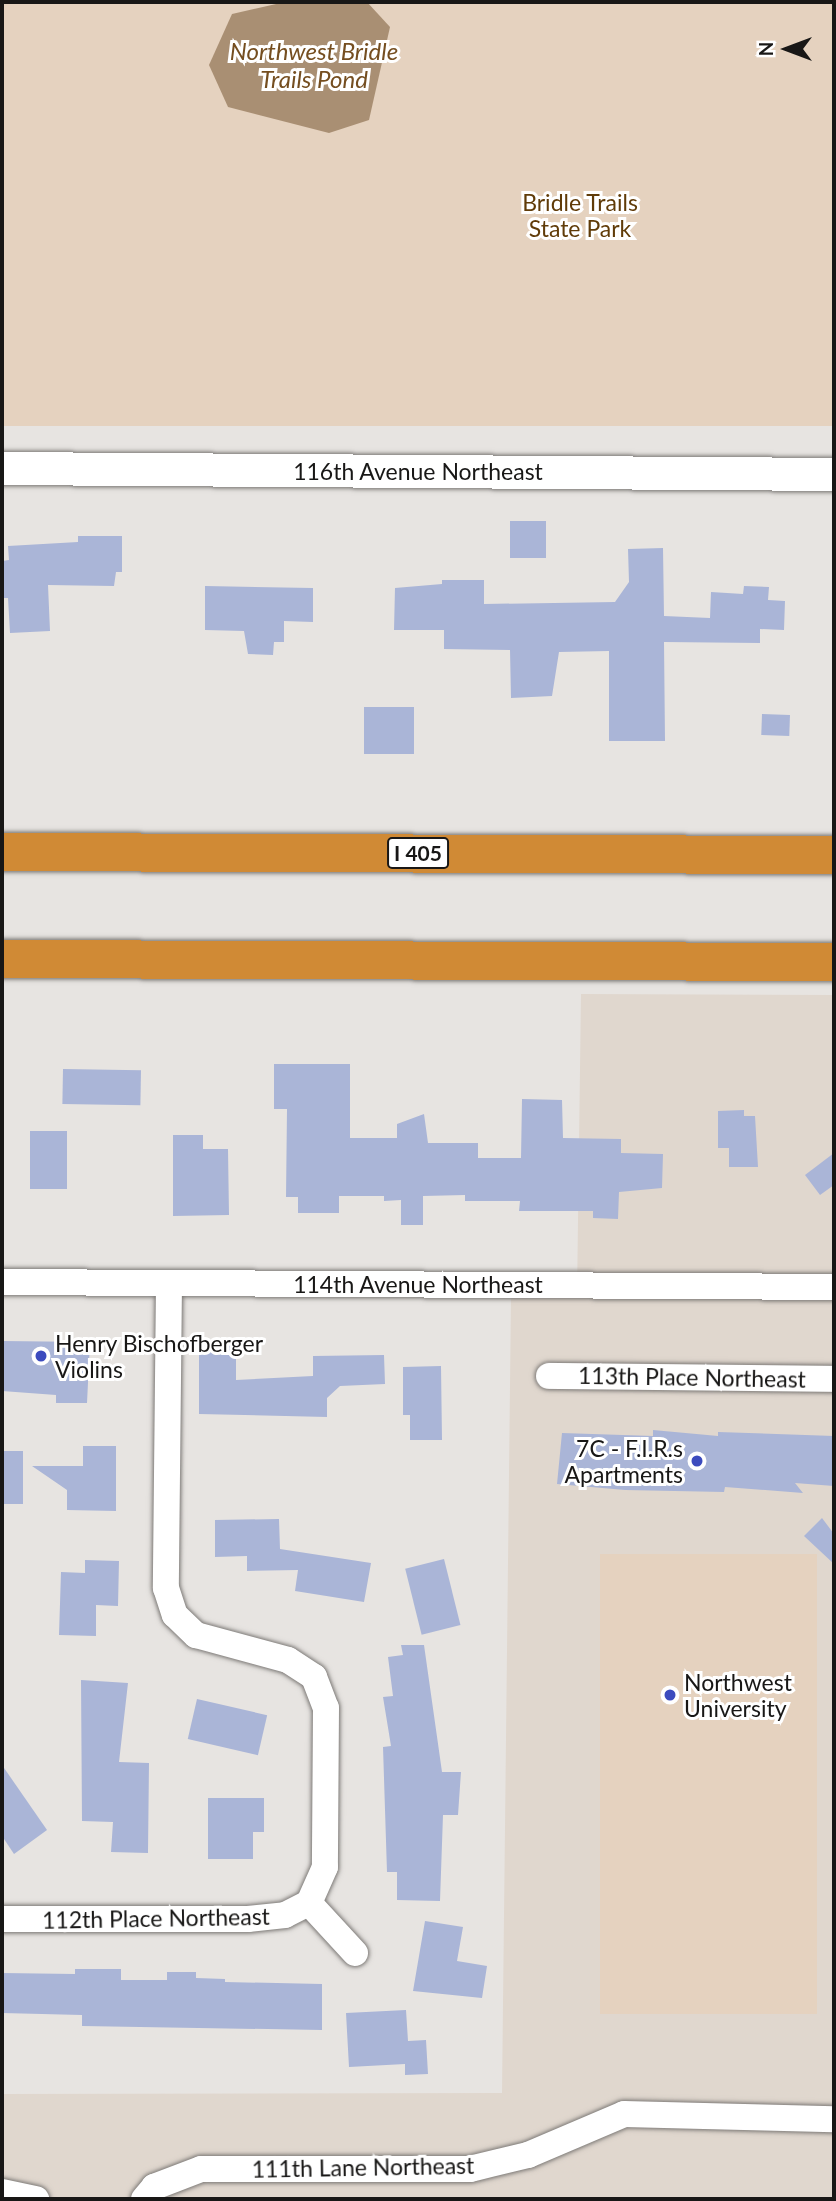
<!DOCTYPE html>
<html>
<head>
<meta charset="utf-8">
<style>
  body { margin:0 }
  #map { position:relative; width:836px; height:2201px; overflow:hidden; background:#e7e4e1; font-family:Lato,sans-serif }
  div>[style] { position:absolute }
  .built>* { inset:0; background:#e0d7ce }
  .green>* { inset:0; background:#e5d2bf; transform-origin:0 0 }
  .water>* { inset:0; background:#a98f73 }
  .building>* { inset:0; background:#aab5d7; transform-origin:0 0 }
  .roads { filter:drop-shadow(0 0 2px #7d7a77) drop-shadow(0 0 2px #7d7a77) }
  .minor>* { height:26px; margin:-13px; padding:0 13px; transform-origin:13px; border-radius:13px; background:#fff }
  .tertiary>* { height:33px; margin:-16.5px; padding:0 16.5px; transform-origin:16.5px; border-radius:16.5px; background:#fff }
  .motorway>* { height:38px; margin:-19px; padding:0 19px; transform-origin:19px; border-radius:19px; background:#d08a35 }
  .dots>* { width:19px; height:19px; translate:-50% -50%; box-sizing:border-box; border:4px solid #fff; border-radius:50% }
  span { translate:-50% -50%; white-space:nowrap; text-align:center; line-height:1.15; -webkit-text-stroke:6px #fff; paint-order:stroke }
  .shield-label span { padding:2px 5px; background:#fff; border:2px solid; border-radius:5px; -webkit-text-stroke-width:0 }
  .shield-label { font-size:21px; color:#181716; font-weight:700 }
  .park-label { font-size:23px; color:#603b08 }
  .street-label { font-size:23px; color:#181716 }
  .poi-label { font-size:23px; color:#181716 }
  .left { translate:0 -50%; text-align:left }
  .right { translate:-100% -50%; text-align:right }
  .water-label { font-size:24px; color:#754e20; font-style:italic }
  .frame { position:absolute; inset:0; border:4px solid #181716; pointer-events:none }
  .north { position:absolute; left:752px; top:14px; width:70px; height:70px; -webkit-text-stroke:5px #fff; paint-order:stroke; rotate:270deg; font-size:19px; font-weight:700; line-height:28px; text-align:center; color:#181716 }
  .north::after { content:''; display:block; margin:auto; width:24px; height:32px; background:#181716; clip-path:polygon(50% 0,100% 100%,50% 72%,0 100%) }
</style>
</head>
<body>
<div id="map">
  <div class="built">
    <div style="clip-path:polygon(581px 994px,834px 995px,834px 2199px,2px 2199px,2px 2094px,502px 2093px,511px 1297px,577px 1297px)"></div>
  </div>
  <div class="green">
    <div style="left:2px;top:2px;width:832px;height:424px"></div>
    <div style="left:600px;top:1554px;width:217px;height:460px"></div>
  </div>
  <div class="water">
    <div style="clip-path:polygon(285px 2px,367px 2px,390px 27px,369px 120px,329px 133px,228px 107px,209px 65px,232px 14px)"></div>
  </div>
  <div class="building">
    <div style="left:510px;top:521px;width:36px;height:37px"></div>
    <div style="clip-path:polygon(78px 536px,122px 536px,122px 572px,116px 572px,114px 586px,48px 585px,50px 631px,10px 633px,8px 598px,2px 598px,2px 561px,9px 560px,8px 546px,78px 542px)"></div>
    <div style="clip-path:polygon(663px 548px,664px 616px,710px 618px,711px 592px,743px 594px,744px 586px,769px 587px,768px 600px,785px 601px,784px 630px,760px 629px,760px 643px,664px 642px,665px 741px,609px 741px,609px 651px,559px 652px,552px 696px,511px 698px,510px 650px,444px 649px,444px 630px,394px 630px,395px 588px,442px 584px,442px 580px,484px 580px,484px 604px,615px 602px,629px 582px,628px 549px)"></div>
    <div style="clip-path:polygon(205px 586px,313px 588px,313px 622px,284px 621px,284px 642px,274px 642px,273px 655px,248px 654px,244px 631px,205px 630px)"></div>
    <div style="left:364px;top:707px;width:50px;height:47px"></div>
    <div style="left:762px;top:714px;width:28px;height:21px;rotate:2deg"></div>
    <div style="clip-path:polygon(274px 1064px,350px 1064px,350px 1138px,397px 1138px,397px 1124px,424px 1114px,428px 1143px,478px 1143px,478px 1158px,521px 1158px,522px 1099px,562px 1100px,563px 1138px,621px 1139px,621px 1153px,663px 1154px,662px 1188px,619px 1192px,618px 1219px,593px 1218px,593px 1211px,519px 1211px,520px 1201px,465px 1201px,465px 1195px,423px 1196px,423px 1225px,401px 1225px,401px 1200px,384px 1201px,384px 1196px,339px 1196px,339px 1213px,298px 1213px,298px 1197px,286px 1197px,287px 1109px,274px 1109px)"></div>
    <div style="left:63px;top:1069px;width:78px;height:35px;rotate:1deg"></div>
    <div style="clip-path:polygon(744px 1110px,744px 1116px,755px 1116px,758px 1167px,729px 1167px,729px 1148px,718px 1148px,718px 1111px)"></div>
    <div style="left:67px;top:1131px;width:58px;height:37px;rotate:90deg"></div>
    <div style="clip-path:polygon(173px 1135px,203px 1135px,203px 1149px,228px 1149px,229px 1215px,173px 1216px)"></div>
    <div style="clip-path:polygon(834px 1153px,834px 1185px,820px 1195px,805px 1175px)"></div>
    <div style="clip-path:polygon(199px 1340px,236px 1340px,236px 1380px,313px 1376px,313px 1356px,384px 1355px,385px 1384px,340px 1386px,327px 1398px,327px 1417px,199px 1414px)"></div>
    <div style="clip-path:polygon(2px 1341px,90px 1342px,87px 1403px,56px 1403px,56px 1395px,2px 1391px)"></div>
    <div style="clip-path:polygon(441px 1366px,442px 1440px,410px 1440px,410px 1415px,403px 1415px,403px 1367px)"></div>
    <div style="clip-path:polygon(653px 1430px,718px 1436px,718px 1432px,834px 1436px,834px 1486px,795px 1483px,803px 1493px,725px 1487px,724px 1492px,625px 1490px,557px 1484px,562px 1433px,653px 1436px)"></div>
    <div style="clip-path:polygon(83px 1446px,116px 1446px,116px 1511px,67px 1510px,67px 1490px,32px 1466px,83px 1466px)"></div>
    <div style="left:2px;top:1451px;width:21px;height:53px"></div>
    <div style="clip-path:polygon(822px 1518px,834px 1534px,834px 1564px,804px 1536px)"></div>
    <div style="clip-path:polygon(279px 1519px,280px 1549px,371px 1563px,364px 1602px,295px 1591px,298px 1570px,247px 1571px,247px 1556px,215px 1557px,215px 1520px)"></div>
    <div style="left:444px;top:1559px;width:68px;height:40px;rotate:76deg"></div>
    <div style="clip-path:polygon(85px 1560px,119px 1561px,118px 1606px,96px 1605px,96px 1636px,59px 1635px,61px 1572px,85px 1573px)"></div>
    <div style="clip-path:polygon(401px 1645px,424px 1645px,442px 1772px,461px 1772px,458px 1815px,443px 1815px,440px 1901px,397px 1900px,397px 1872px,387px 1872px,383px 1747px,391px 1746px,383px 1697px,393px 1696px,388px 1657px,403px 1655px)"></div>
    <div style="clip-path:polygon(81px 1680px,128px 1683px,119px 1762px,149px 1763px,148px 1853px,111px 1852px,113px 1822px,82px 1821px)"></div>
    <div style="left:197px;top:1699px;width:72px;height:41px;rotate:13deg"></div>
    <div style="clip-path:polygon(2px 1765px,47px 1830px,14px 1854px,2px 1836px)"></div>
    <div style="clip-path:polygon(208px 1798px,264px 1798px,264px 1832px,253px 1832px,253px 1859px,208px 1859px)"></div>
    <div style="clip-path:polygon(425px 1921px,463px 1927px,457px 1961px,487px 1966px,482px 1998px,413px 1991px)"></div>
    <div style="clip-path:polygon(75px 1969px,121px 1969px,121px 1980px,167px 1980px,167px 1972px,196px 1972px,196px 1978px,225px 1979px,225px 1982px,322px 1984px,322px 2030px,82px 2026px,82px 2015px,2px 2013px,2px 1973px,75px 1974px)"></div>
    <div style="clip-path:polygon(406px 2010px,408px 2041px,426px 2040px,428px 2074px,405px 2075px,405px 2064px,349px 2067px,346px 2013px)"></div>
  </div>
  <div class="roads">
    <div class="minor">
      <div style="left:2px;top:1282px;width:832px;rotate:0.34deg"></div>
      <div style="left:169px;top:1283px;width:305px;rotate:90.6deg"></div>
      <div style="left:166px;top:1588px;width:28px;rotate:72deg"></div>
      <div style="left:175px;top:1615px;width:29px;rotate:44deg"></div>
      <div style="left:196px;top:1635px;width:95px;rotate:15.2deg"></div>
      <div style="left:288px;top:1660px;width:31px;rotate:33deg"></div>
      <div style="left:314px;top:1677px;width:33px;rotate:69deg"></div>
      <div style="left:326px;top:1708px;width:159px;rotate:90.4deg"></div>
      <div style="left:325px;top:1867px;width:39px;rotate:114deg"></div>
      <div style="left:549px;top:1376px;width:285px;rotate:0.6deg"></div>
      <div style="left:309px;top:1903px;width:68px;rotate:47.4deg"></div>
      <div style="left:2px;top:1919px;width:246px"></div>
      <div style="left:248px;top:1919px;width:37px;rotate:-6deg"></div>
      <div style="left:285px;top:1915px;width:27px;rotate:-27deg"></div>
      <div style="left:2px;top:2192px;width:35px;rotate:12deg"></div>
      <div style="left:144px;top:2199px;width:16px;rotate:-50deg"></div>
      <div style="left:154px;top:2187px;width:50px;rotate:-21deg"></div>
      <div style="left:201px;top:2169px;width:269px"></div>
      <div style="left:470px;top:2169px;width:60px;rotate:-13.6deg"></div>
      <div style="left:528px;top:2155px;width:104px;rotate:-23.1deg"></div>
      <div style="left:624px;top:2114px;width:210px;rotate:1.4deg"></div>
    </div>
    <div class="tertiary">
      <div style="left:2px;top:468px;width:832px;rotate:0.41deg"></div>
    </div>
    <div class="motorway">
      <div style="left:2px;top:852px;width:832px;rotate:0.21deg"></div>
      <div style="left:2px;top:959px;width:832px;rotate:0.21deg"></div>
    </div>
  </div>
  <div class="dots">
    <div style="left:41px;top:1356px;background:#3c4bbe"></div>
    <div style="left:697px;top:1461px;background:#3c4bbe"></div>
    <div style="left:670px;top:1695px;background:#3c4bbe"></div>
  </div>
  <div class="shield-label">
    <span style="left:418px;top:853px">I 405</span>
  </div>
  <div class="park-label">
    <span style="left:580px;top:215px">Bridle Trails<br>State Park</span>
  </div>
  <div class="street-label">
    <span style="left:418px;top:471px">116th Avenue Northeast</span>
    <span style="left:418px;top:1284px">114th Avenue Northeast</span>
    <span style="left:692px;top:1377px;rotate:1deg">113th Place Northeast</span>
    <span style="left:156px;top:1918px;rotate:-1deg">112th Place Northeast</span>
    <span style="left:363px;top:2167px;rotate:-1deg">111th Lane Northeast</span>
  </div>
  <div class="poi-label">
    <span class="left" style="left:55px;top:1356px">Henry Bischofberger<br>Violins</span>
    <span class="right" style="left:683px;top:1461px">7C - F.I.R.s<br>Apartments</span>
    <span class="left" style="left:684px;top:1695px">Northwest<br>University</span>
  </div>
  <div class="water-label">
    <span style="left:314px;top:65px">Northwest Bridle<br>Trails Pond</span>
  </div>
  <div class="frame"></div>
  <div class="north">N</div>
</div>
</body>
</html>
